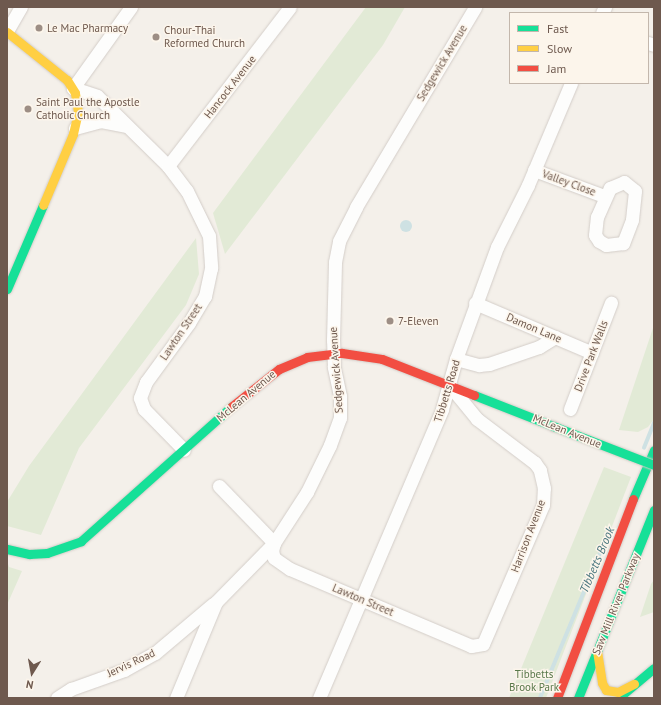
<!DOCTYPE html>
<html>
<head>
<meta charset="utf-8">
<style>
  body { margin:0 }
  #map { position:relative; width:661px; height:705px; overflow:hidden; background:#f4f0ea; font-family:"PT Sans",sans-serif }
  div>[style] { position:absolute }
  .green>* { inset:0; background:#e2ead6 }
  .water>* { inset:0; background:#cee1e3 }
  .round { border-radius:50% }
  .stream>* { height:3.5px; margin:-1.75px; padding:0 1.75px; transform-origin:1.75px; border-radius:1.75px; background:#cee1e3 }
  .roads { filter:drop-shadow(0 0 1px #d3cdc8) drop-shadow(0 0 1px #d3cdc8) }
  .street>* { height:13px; margin:-6.5px; padding:0 6.5px; transform-origin:6.5px; border-radius:6.5px; background:#fdfdfc }
  .fast>* { height:9px; margin:-4.5px; padding:0 4.5px; transform-origin:4.5px; border-radius:4.5px; background:#16e098 }
  .slow>* { height:9px; margin:-4.5px; padding:0 4.5px; transform-origin:4.5px; border-radius:4.5px; background:#ffcf43 }
  .jam>* { height:9px; margin:-4.5px; padding:0 4.5px; transform-origin:4.5px; border-radius:4.5px; background:#f24e42 }
  .bridges { filter:drop-shadow(0 0 1px #d3cdc6) drop-shadow(0 0 1px #d3cdc6) }
  .fast-bridge>* { height:9px; margin:-4.5px; padding:0 4.5px; transform-origin:4.5px; border-radius:4.5px; background:#16e098 }
  .dots>* { width:11px; height:11px; translate:-50% -50%; box-sizing:border-box; border:2px solid #fcf5eb; border-radius:50% }
  span { translate:-50% -50%; white-space:nowrap; text-align:center; line-height:1.15; -webkit-text-stroke:3px #fcf5eb; paint-order:stroke }
  .poi-label { font-size:11px; color:#6e594e }
  .left { translate:0 -50%; text-align:left }
  .street-label { font-size:11px; color:#6e594e }
  .park-label { font-size:11px; color:#59794b }
  .water-label { font-size:12px; color:#4b777f; font-style:italic }
  .frame { position:absolute; inset:0; border:8px solid #6e594e; pointer-events:none }
  .legend { position:absolute; left:509px; top:12px; width:140px; height:72px; box-sizing:border-box; background:#fcf5eb; border:1px solid #c3b7ac; margin:0; padding:5px 7px; list-style:none; font-size:12px; color:#6e594e }
  .legend li { display:flex; align-items:center; gap:8px; height:20px }
  .legend b { width:20px; border:1px solid #c3b7ac }
  .north { position:absolute; left:12px; top:653px; width:40px; height:40px; -webkit-text-stroke:3px #fcf5eb; paint-order:stroke; rotate:191deg; font-size:11px; font-weight:700; line-height:16px; text-align:center; color:#6e594e }
  .north::after { content:''; display:block; margin:auto; width:14px; height:18px; background:#6e594e; clip-path:polygon(50% 0,100% 100%,50% 72%,0 100%) }
</style>
</head>
<body>
<div id="map">
  <div class="green">
    <div style="clip-path:polygon(366px 7px,405px 7px,383px 45px,225px 254px,213px 213px)"></div>
    <div style="clip-path:polygon(196px 238px,199px 274px,186px 305px,79px 448px,41px 535px,7px 526px,7px 502px,29px 466px)"></div>
    <div style="clip-path:polygon(654px 325px,654px 419px,648px 427px,638px 432px,619px 430px)"></div>
    <div style="clip-path:polygon(604px 467px,631px 477px,546px 698px,509px 698px)"></div>
    <div style="clip-path:polygon(7px 561px,9px 567px,22px 571px,7px 605px)"></div>
    <div style="clip-path:polygon(654px 580px,654px 612px,640px 617px,651px 584px)"></div>
  </div>
  <div class="water">
    <div class="round" style="left:400px;top:220px;width:12px;height:12px"></div>
  </div>
  <div class="stream">
    <div style="left:644px;top:448px;width:27px;rotate:-68deg"></div>
    <div style="left:540px;top:698px;width:159px;rotate:-67.5deg"></div>
  </div>
  <div class="roads">
    <div class="street">
      <div style="left:131px;top:7px;width:100px;rotate:125.6deg"></div>
      <div style="left:73px;top:88px;width:25px;rotate:18deg"></div>
      <div style="left:97px;top:96px;width:100px;rotate:44.6deg"></div>
      <div style="left:168px;top:166px;width:31px;rotate:53deg"></div>
      <div style="left:187px;top:191px;width:50px;rotate:63.9deg"></div>
      <div style="left:209px;top:236px;width:32px;rotate:86deg"></div>
      <div style="left:211px;top:268px;width:29px;rotate:102deg"></div>
      <div style="left:205px;top:296px;width:31px;rotate:121deg"></div>
      <div style="left:189px;top:323px;width:73px;rotate:126.1deg"></div>
      <div style="left:146px;top:382px;width:17px;rotate:111deg"></div>
      <div style="left:140px;top:398px;width:12px;rotate:70deg"></div>
      <div style="left:144px;top:409px;width:57px;rotate:45.7deg"></div>
      <div style="left:602px;top:13px;width:7px;rotate:-63deg"></div>
      <div style="left:7px;top:31px;width:28px;rotate:-60deg"></div>
      <div style="left:648px;top:43px;width:6px;rotate:18deg"></div>
      <div style="left:75px;top:128px;width:27px;rotate:-15deg"></div>
      <div style="left:101px;top:121px;width:25px;rotate:11deg"></div>
      <div style="left:168px;top:166px;width:200px;rotate:-52.5deg"></div>
      <div style="left:534px;top:170px;width:75px;rotate:20.4deg"></div>
      <div style="left:624px;top:182px;width:14px;rotate:39deg"></div>
      <div style="left:635px;top:191px;width:29px;rotate:96deg"></div>
      <div style="left:632px;top:220px;width:25px;rotate:111deg"></div>
      <div style="left:623px;top:243px;width:17px;rotate:173deg"></div>
      <div style="left:606px;top:245px;width:8px;rotate:-150deg"></div>
      <div style="left:599px;top:241px;width:7px;rotate:-124deg"></div>
      <div style="left:595px;top:235px;width:18px;rotate:-84deg"></div>
      <div style="left:597px;top:217px;width:32px;rotate:-66deg"></div>
      <div style="left:610px;top:188px;width:15px;rotate:-23deg"></div>
      <div style="left:475px;top:303px;width:127px;rotate:23.1deg"></div>
      <div style="left:456px;top:359px;width:24px;rotate:15deg"></div>
      <div style="left:479px;top:365px;width:10px;rotate:-6deg"></div>
      <div style="left:489px;top:364px;width:53px;rotate:-18.8deg"></div>
      <div style="left:539px;top:347px;width:19px;rotate:-32deg"></div>
      <div style="left:570px;top:409px;width:114px;rotate:-68.9deg"></div>
      <div style="left:219px;top:486px;width:79px;rotate:46deg"></div>
      <div style="left:274px;top:543px;width:8px;rotate:104deg"></div>
      <div style="left:272px;top:551px;width:7px;rotate:74deg"></div>
      <div style="left:274px;top:558px;width:19px;rotate:35deg"></div>
      <div style="left:290px;top:569px;width:197px;rotate:23deg"></div>
      <div style="left:471px;top:646px;width:12px;rotate:-9deg"></div>
      <div style="left:483px;top:644px;width:151px;rotate:-66.7deg"></div>
      <div style="left:543px;top:505px;width:17px;rotate:-87deg"></div>
      <div style="left:544px;top:488px;width:18px;rotate:-103deg"></div>
      <div style="left:540px;top:470px;width:9px;rotate:-126deg"></div>
      <div style="left:535px;top:463px;width:73px;rotate:-142.8deg"></div>
      <div style="left:477px;top:419px;width:43px;rotate:-129.3deg"></div>
      <div style="left:57px;top:698px;width:17px;rotate:-33deg"></div>
      <div style="left:71px;top:689px;width:56px;rotate:-19.7deg"></div>
      <div style="left:124px;top:670px;width:35px;rotate:-29deg"></div>
      <div style="left:155px;top:653px;width:76px;rotate:-40.2deg"></div>
      <div style="left:176px;top:698px;width:104px;rotate:-67.4deg"></div>
      <div style="left:216px;top:602px;width:83px;rotate:-45.5deg"></div>
      <div style="left:274px;top:543px;width:61px;rotate:-57.1deg"></div>
      <div style="left:307px;top:492px;width:52px;rotate:-63.9deg"></div>
      <div style="left:330px;top:445px;width:29px;rotate:-70deg"></div>
      <div style="left:340px;top:418px;width:22px;rotate:-90deg"></div>
      <div style="left:340px;top:396px;width:30px;rotate:-102deg"></div>
      <div style="left:334px;top:367px;width:27px;rotate:-92deg"></div>
      <div style="left:333px;top:340px;width:78px;rotate:-88.5deg"></div>
      <div style="left:335px;top:262px;width:21px;rotate:-79deg"></div>
      <div style="left:339px;top:241px;width:38px;rotate:-63deg"></div>
      <div style="left:356px;top:207px;width:233px;rotate:-59.2deg"></div>
      <div style="left:319px;top:698px;width:314px;rotate:-66.9deg"></div>
      <div style="left:442px;top:409px;width:52px;rotate:-74.4deg"></div>
      <div style="left:456px;top:359px;width:119px;rotate:-69.9deg"></div>
      <div style="left:497px;top:247px;width:69px;rotate:-63.4deg"></div>
      <div style="left:528px;top:185px;width:111px;rotate:-67.1deg"></div>
    </div>
    <div class="fast">
      <div style="left:7px;top:289px;width:91px;rotate:-66.8deg"></div>
      <div style="left:474px;top:395px;width:85px;rotate:21.4deg"></div>
      <div style="left:633px;top:499px;width:53px;rotate:-66.8deg"></div>
      <div style="left:7px;top:549px;width:23px;rotate:13deg"></div>
      <div style="left:29px;top:554px;width:18px;rotate:-3deg"></div>
      <div style="left:47px;top:553px;width:36px;rotate:-19deg"></div>
      <div style="left:81px;top:541px;width:201px;rotate:-41.8deg"></div>
      <div style="left:623px;top:694px;width:40px;rotate:-40deg"></div>
      <div style="left:578px;top:698px;width:203px;rotate:-68deg"></div>
    </div>
    <div class="slow">
      <div style="left:7px;top:32px;width:77px;rotate:38.7deg"></div>
      <div style="left:67px;top:80px;width:15px;rotate:58deg"></div>
      <div style="left:75px;top:93px;width:19px;rotate:81deg"></div>
      <div style="left:78px;top:112px;width:23px;rotate:103deg"></div>
      <div style="left:73px;top:134px;width:77px;rotate:112.9deg"></div>
      <div style="left:597px;top:651px;width:32px;rotate:81deg"></div>
      <div style="left:602px;top:683px;width:8px;rotate:60deg"></div>
      <div style="left:606px;top:690px;width:12px;rotate:9deg"></div>
      <div style="left:618px;top:692px;width:18px;rotate:-27deg"></div>
    </div>
    <div class="jam">
      <div style="left:231px;top:407px;width:61px;rotate:-38.4deg"></div>
      <div style="left:279px;top:369px;width:30px;rotate:-23deg"></div>
      <div style="left:307px;top:357px;width:35px;rotate:-7deg"></div>
      <div style="left:342px;top:353px;width:40px;rotate:8.5deg"></div>
      <div style="left:382px;top:359px;width:99px;rotate:21.4deg"></div>
      <div style="left:557px;top:698px;width:213px;rotate:-69.1deg"></div>
    </div>
  </div>
  <div class="bridges">
    <div class="fast-bridge">
      <div style="left:553px;top:426px;width:108px;rotate:21.1deg"></div>
    </div>
  </div>
  <div class="dots">
    <div style="left:39px;top:28px;background:#9d8e85"></div>
    <div style="left:156px;top:37px;background:#9d8e85"></div>
    <div style="left:28px;top:109px;background:#9d8e85"></div>
    <div style="left:390px;top:321px;background:#9d8e85"></div>
  </div>
  <div class="poi-label">
    <span class="left" style="left:47px;top:28px">Le Mac Pharmacy</span>
    <span class="left" style="left:164px;top:37px">Chour-Thai<br>Reformed Church</span>
    <span class="left" style="left:36px;top:109px">Saint Paul the Apostle<br>Catholic Church</span>
    <span class="left" style="left:398px;top:321px">7-Eleven</span>
  </div>
  <div class="street-label">
    <span style="left:442px;top:63px;rotate:-59deg">Sedgewick Avenue</span>
    <span style="left:230px;top:87px;rotate:-52deg">Hancock Avenue</span>
    <span style="left:569px;top:183px;rotate:20deg">Valley Close</span>
    <span style="left:534px;top:328px;rotate:23deg">Damon Lane</span>
    <span style="left:181px;top:332px;rotate:-56deg">Lawton Street</span>
    <span style="left:591px;top:356px;rotate:-69deg">Drive Park Walls</span>
    <span style="left:336px;top:370px;rotate:-94deg">Sedgewick Avenue</span>
    <span style="left:447px;top:391px;rotate:-73deg">Tibbetts Road</span>
    <span style="left:246px;top:396px;rotate:-40deg">McLean Avenue</span>
    <span style="left:567px;top:431px;rotate:22deg">McLean Avenue</span>
    <span style="left:528px;top:536px;rotate:-69deg">Harrison Avenue</span>
    <span style="left:363px;top:600px;rotate:23deg">Lawton Street</span>
    <span style="left:616px;top:604px;rotate:-68deg">Saw Mill River Parkway</span>
    <span style="left:131px;top:663px;rotate:-25deg">Jervis Road</span>
  </div>
  <div class="park-label">
    <span style="left:534px;top:681px">Tibbetts<br>Brook Park</span>
  </div>
  <div class="water-label">
    <span style="left:597px;top:560px;rotate:-67deg">Tibbetts Brook</span>
  </div>
  <div class="frame"></div>
  <ul class="legend">
  <li><b style="height:5px;background:#16e098"></b>Fast</li>
  <li><b style="height:5px;background:#ffcf43"></b>Slow</li>
  <li><b style="height:5px;background:#f24e42"></b>Jam</li>
  </ul>
  <div class="north">N</div>
</div>
</body>
</html>
